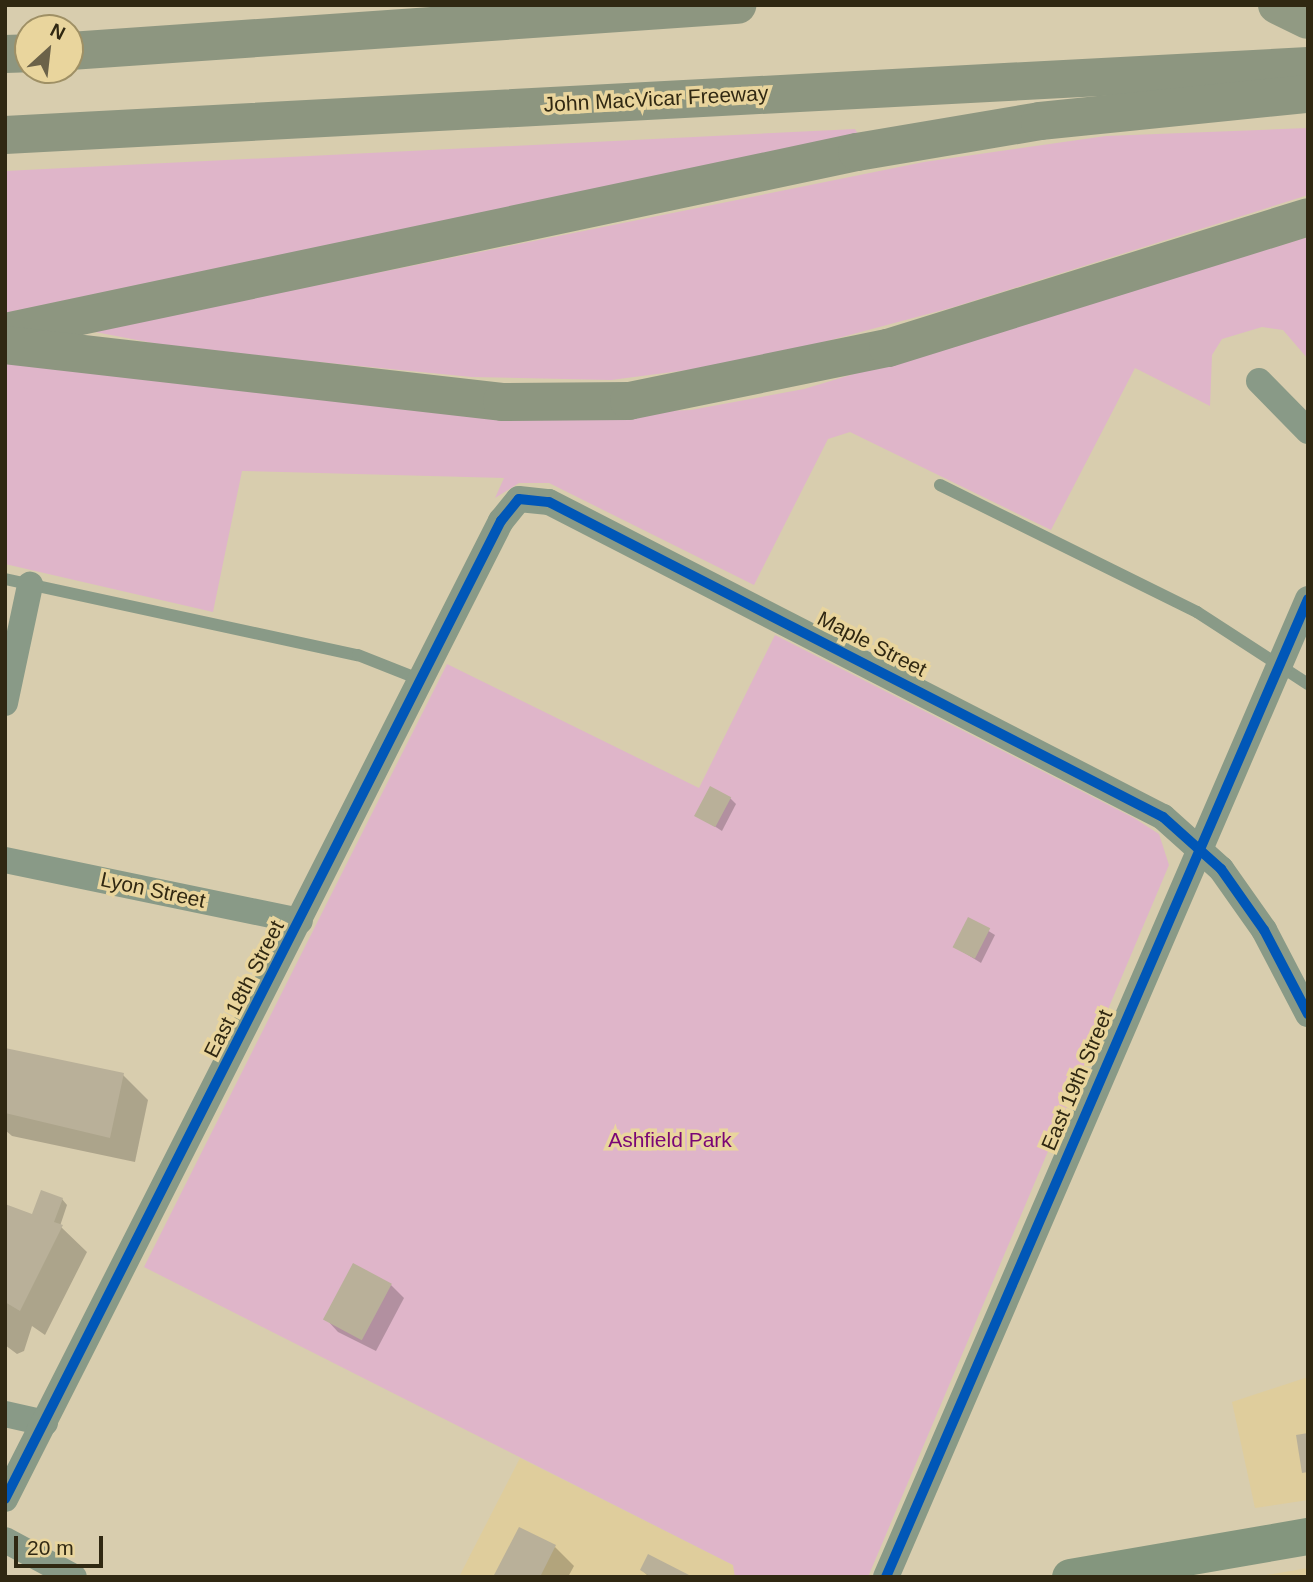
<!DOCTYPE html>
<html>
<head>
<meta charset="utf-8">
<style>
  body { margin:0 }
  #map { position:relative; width:1313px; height:1582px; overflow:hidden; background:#d8cdae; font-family:Helvetica,sans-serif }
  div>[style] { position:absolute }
  .built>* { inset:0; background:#dfcd9c }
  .green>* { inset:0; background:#dfb5c9 }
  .shadow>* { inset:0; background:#0003 }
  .building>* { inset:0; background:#b9b099; transform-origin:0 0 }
  .service>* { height:12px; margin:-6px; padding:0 6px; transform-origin:6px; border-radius:6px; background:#899a87 }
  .minor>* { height:26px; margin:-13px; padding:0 13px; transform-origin:13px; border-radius:13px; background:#899a87 }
  .secondary>* { height:37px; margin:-18.5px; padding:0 18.5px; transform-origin:18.5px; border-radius:18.5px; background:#84967e }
  .primary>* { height:38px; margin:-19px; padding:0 19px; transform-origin:19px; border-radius:19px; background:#919a83 }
  .motorway>* { height:38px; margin:-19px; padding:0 19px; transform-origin:19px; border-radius:19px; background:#8d9680 }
  .cycleway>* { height:10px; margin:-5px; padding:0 5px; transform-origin:5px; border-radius:5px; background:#0057b8 }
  span { translate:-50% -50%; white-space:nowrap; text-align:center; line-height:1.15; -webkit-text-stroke:7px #e9d59d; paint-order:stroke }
  .street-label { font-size:21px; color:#302812 }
  .park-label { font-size:21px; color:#7a0576 }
  .frame { position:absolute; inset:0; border:7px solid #302812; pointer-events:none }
  .north { position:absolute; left:14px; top:14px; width:70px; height:70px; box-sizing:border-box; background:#e9d59d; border:2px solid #9f9065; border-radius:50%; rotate:27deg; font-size:19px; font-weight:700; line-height:28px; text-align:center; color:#302812 }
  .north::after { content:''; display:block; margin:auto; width:24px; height:32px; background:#6b6249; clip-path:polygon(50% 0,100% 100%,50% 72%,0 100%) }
  .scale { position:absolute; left:14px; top:1536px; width:89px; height:32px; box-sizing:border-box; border:4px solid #302812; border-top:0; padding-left:9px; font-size:21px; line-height:24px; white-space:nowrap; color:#302812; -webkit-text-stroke:5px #e9d59d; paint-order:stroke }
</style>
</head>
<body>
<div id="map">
  <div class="built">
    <div style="clip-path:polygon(1308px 1377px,1308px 1500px,1255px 1508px,1232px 1402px)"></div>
    <div style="clip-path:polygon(520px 1458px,733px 1565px,735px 1577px,459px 1577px)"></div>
    <div style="clip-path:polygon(1308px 1568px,1308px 1577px,1255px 1577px)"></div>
  </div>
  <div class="green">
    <div style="clip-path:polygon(1308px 128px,1308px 195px,954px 307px,749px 362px,611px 380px,472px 377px,184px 349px,90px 331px,924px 162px,1106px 136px)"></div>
    <div style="clip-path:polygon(855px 129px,858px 134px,5px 313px,5px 171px)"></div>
    <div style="clip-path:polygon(1308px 237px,1308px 359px,1283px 330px,1262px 327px,1222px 339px,1212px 355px,1210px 406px,1135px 368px,1051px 530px,850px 432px,828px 439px,754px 585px,549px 483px,519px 483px,495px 498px,504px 478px,242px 471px,213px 612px,5px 564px,5px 362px,483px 418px,691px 410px,804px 389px)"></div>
    <div style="clip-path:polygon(775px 635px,1134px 818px,1159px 834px,1169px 865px,868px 1577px,735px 1577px,733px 1565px,144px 1267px,447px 664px,699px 788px)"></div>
  </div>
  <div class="shadow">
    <div style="clip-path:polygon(730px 798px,736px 804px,722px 831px,697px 815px)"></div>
    <div style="clip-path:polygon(969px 919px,995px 935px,981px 963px,955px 947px)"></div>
    <div style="clip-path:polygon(5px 1050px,123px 1075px,148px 1100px,135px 1162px,12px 1136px,5px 1130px)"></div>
    <div style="clip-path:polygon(62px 1199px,67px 1205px,60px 1226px,87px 1252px,45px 1335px,32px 1326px,24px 1351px,17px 1354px,5px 1345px,5px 1206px,40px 1219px)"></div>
    <div style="clip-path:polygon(391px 1285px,404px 1298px,376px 1351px,338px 1332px,326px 1319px)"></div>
    <div style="clip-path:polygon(555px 1547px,574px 1566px,568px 1577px,495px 1577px)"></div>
    <div style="clip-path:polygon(649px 1556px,689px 1577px,649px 1577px,642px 1570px)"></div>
  </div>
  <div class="building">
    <div style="left:710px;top:786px;width:24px;height:34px;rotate:28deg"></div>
    <div style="left:968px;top:917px;width:25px;height:34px;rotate:27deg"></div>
    <div style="clip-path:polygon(5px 1048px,124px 1073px,110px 1138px,5px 1113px)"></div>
    <div style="clip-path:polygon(41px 1190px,63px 1198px,54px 1222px,63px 1225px,20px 1311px,5px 1302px,5px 1204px,32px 1214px)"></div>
    <div style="left:353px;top:1263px;width:44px;height:64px;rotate:28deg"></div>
    <div style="clip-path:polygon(1308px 1433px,1308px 1472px,1302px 1473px,1296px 1435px)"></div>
    <div style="clip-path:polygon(519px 1527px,556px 1545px,540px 1577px,493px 1577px)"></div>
    <div style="clip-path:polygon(648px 1554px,689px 1575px,651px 1577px,640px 1570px)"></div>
  </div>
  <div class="service">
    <div style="left:940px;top:485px;width:287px;rotate:26.3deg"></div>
    <div style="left:1197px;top:612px;width:132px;rotate:33deg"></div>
    <div style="left:5px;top:579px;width:361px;rotate:12.2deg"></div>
    <div style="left:358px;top:655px;width:68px;rotate:21.6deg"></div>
  </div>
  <div class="minor">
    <div style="left:1259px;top:381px;width:70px;rotate:45.6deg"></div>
    <div style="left:5px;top:703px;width:121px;rotate:-78deg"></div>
    <div style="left:5px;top:860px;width:301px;rotate:11.7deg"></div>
    <div style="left:5px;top:1414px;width:41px;rotate:12.7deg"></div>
    <div style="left:5px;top:1499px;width:1097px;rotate:-63.11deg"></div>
    <div style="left:501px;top:521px;width:28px;rotate:-51deg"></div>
    <div style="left:519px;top:499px;width:30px;rotate:6deg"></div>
    <div style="left:549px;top:502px;width:690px;rotate:27.16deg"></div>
    <div style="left:1163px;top:817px;width:78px;rotate:41.9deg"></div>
    <div style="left:1221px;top:869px;width:75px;rotate:54.8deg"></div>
    <div style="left:1264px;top:930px;width:95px;rotate:62.4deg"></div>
    <div style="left:5px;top:1540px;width:78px;rotate:28.2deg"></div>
    <div style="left:886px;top:1577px;width:1065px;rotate:-66.66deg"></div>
  </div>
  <div class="secondary">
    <div style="left:1070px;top:1577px;width:242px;rotate:-9.8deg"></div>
  </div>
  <div class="primary">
    <div style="left:1277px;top:5px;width:34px;rotate:26deg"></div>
  </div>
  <div class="motorway">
    <div style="left:70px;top:51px;width:669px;rotate:-3.95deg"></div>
    <div style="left:5px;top:54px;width:23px;rotate:-2deg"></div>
    <div style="left:5px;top:135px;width:1305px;rotate:-3.03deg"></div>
    <div style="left:5px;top:332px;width:871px;rotate:-11.93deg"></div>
    <div style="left:857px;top:152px;width:186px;rotate:-9.6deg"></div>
    <div style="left:1040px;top:121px;width:269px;rotate:-5.8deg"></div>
    <div style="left:5px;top:345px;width:500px;rotate:6.54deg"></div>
    <div style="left:502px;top:402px;width:127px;rotate:-0.5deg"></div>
    <div style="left:629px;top:401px;width:264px;rotate:-11.6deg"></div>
    <div style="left:888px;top:348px;width:440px;rotate:-17.3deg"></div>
  </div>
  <div class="cycleway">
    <div style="left:5px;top:1499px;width:1097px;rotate:-63.11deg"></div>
    <div style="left:501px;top:521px;width:28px;rotate:-51deg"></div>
    <div style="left:519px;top:499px;width:30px;rotate:6deg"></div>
    <div style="left:549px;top:502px;width:690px;rotate:27.16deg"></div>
    <div style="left:1163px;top:817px;width:78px;rotate:41.9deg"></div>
    <div style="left:1221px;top:869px;width:75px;rotate:54.8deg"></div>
    <div style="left:1264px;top:930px;width:95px;rotate:62.4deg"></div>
    <div style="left:886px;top:1577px;width:1065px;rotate:-66.66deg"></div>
  </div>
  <div class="street-label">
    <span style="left:656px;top:99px;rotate:-3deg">John MacVicar Freeway</span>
    <span style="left:872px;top:644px;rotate:27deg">Maple Street</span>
    <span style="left:153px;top:890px;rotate:12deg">Lyon Street</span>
    <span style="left:244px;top:989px;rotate:-63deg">East 18th Street</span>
    <span style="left:1077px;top:1080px;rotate:-67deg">East 19th Street</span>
  </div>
  <div class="park-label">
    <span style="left:670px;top:1140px">Ashfield Park</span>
  </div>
  <div class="frame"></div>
  <div class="north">N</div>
  <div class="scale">20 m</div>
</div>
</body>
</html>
